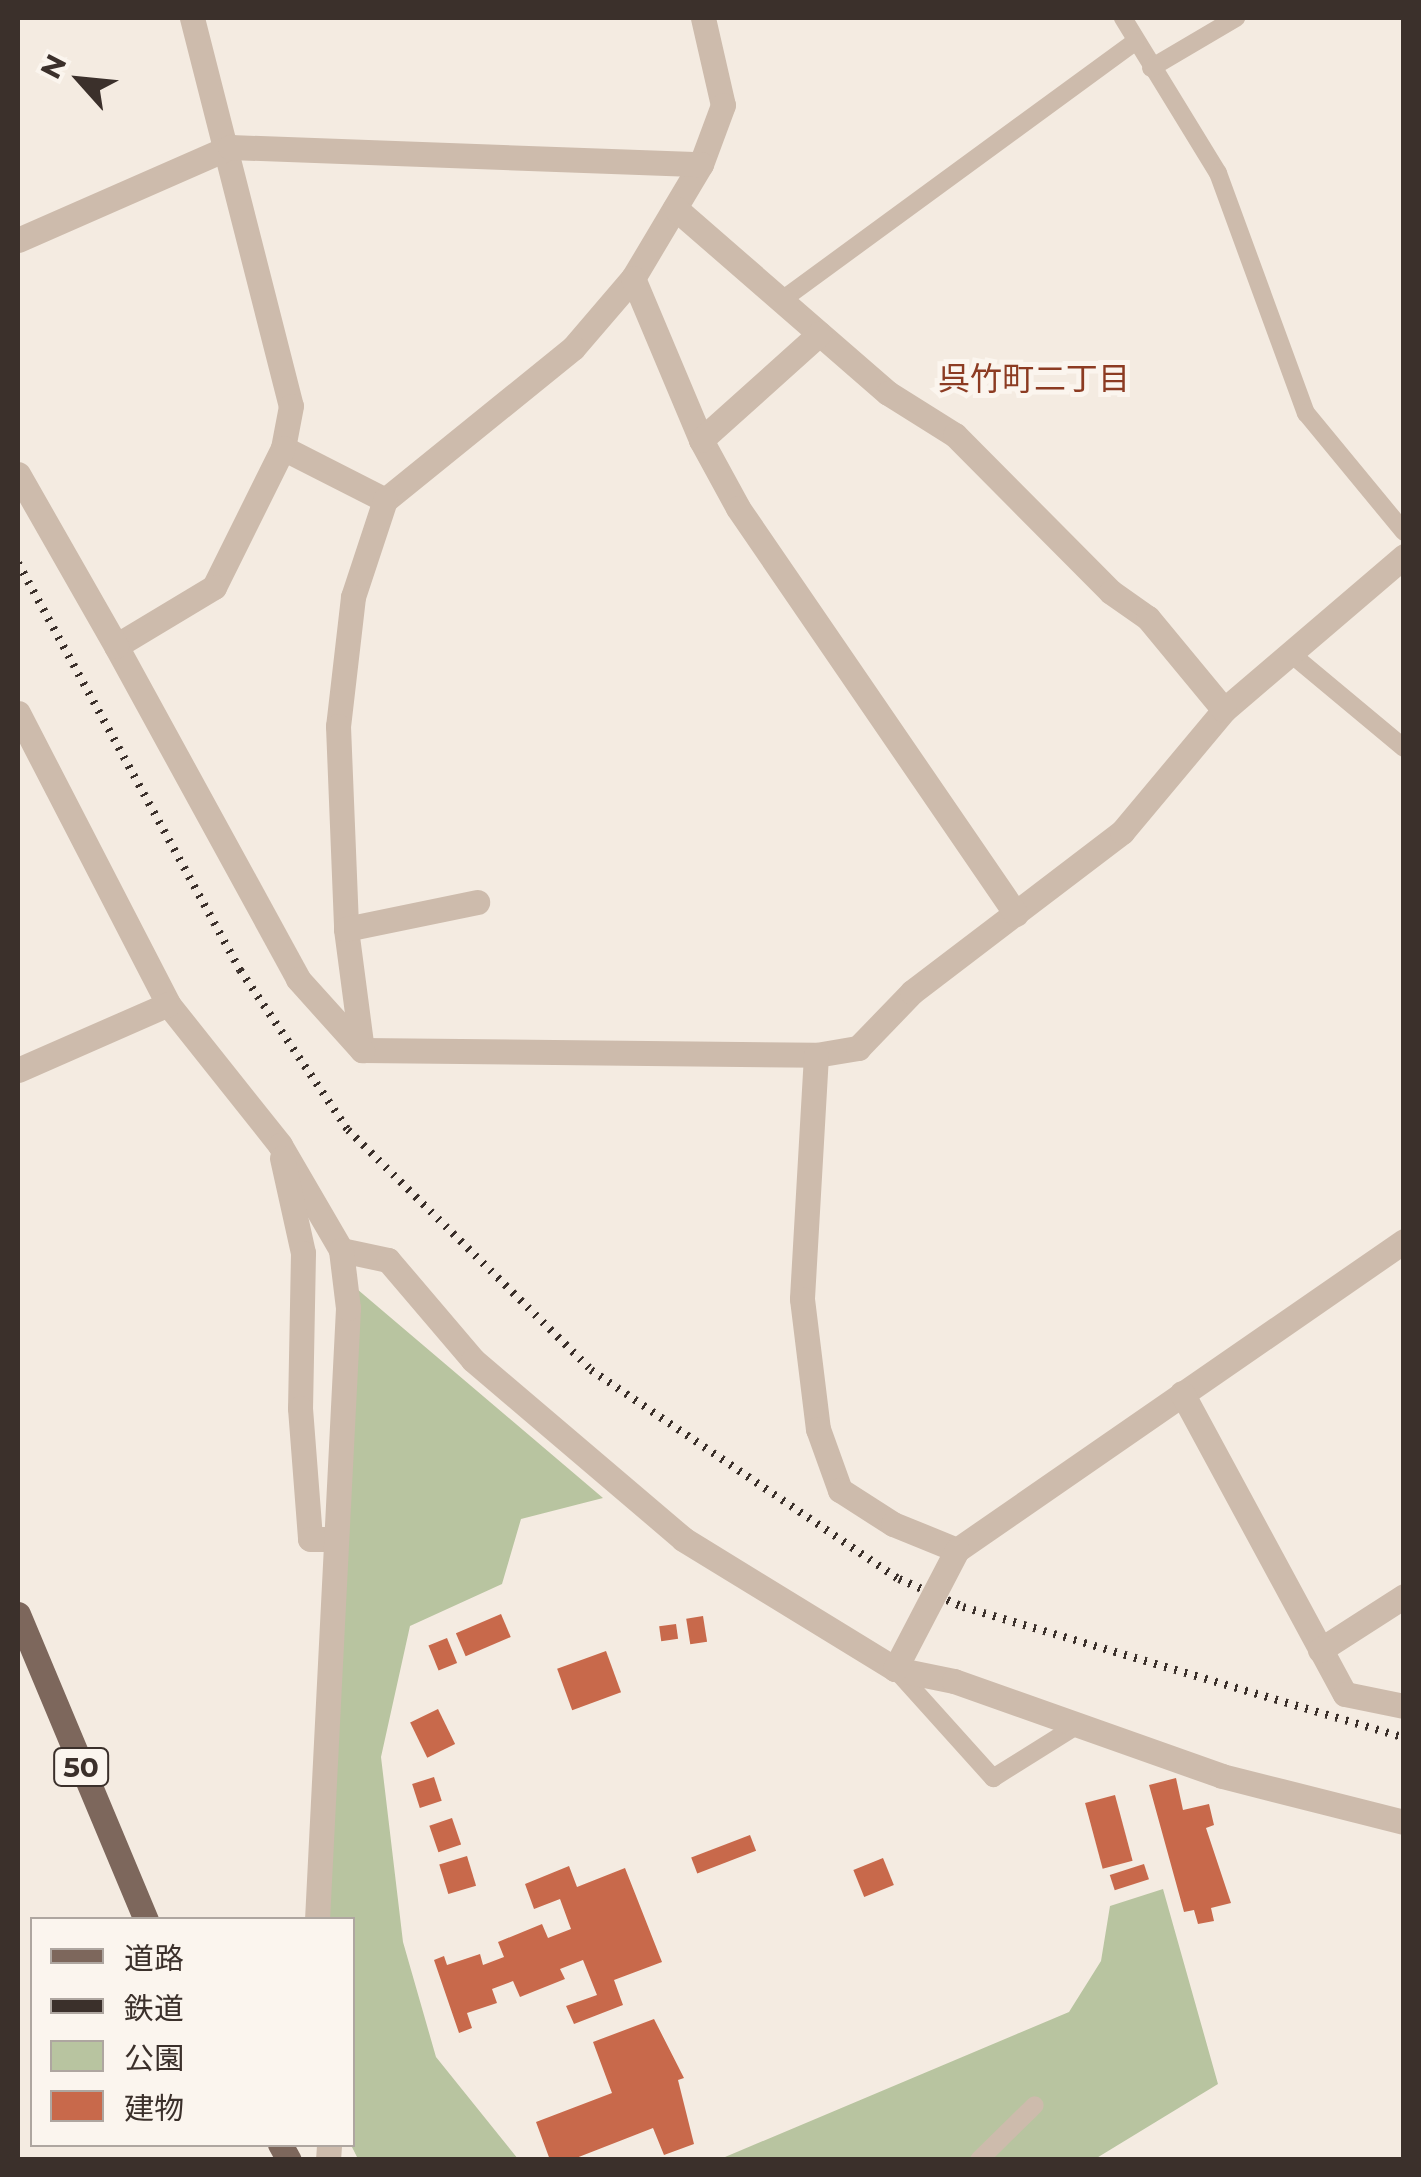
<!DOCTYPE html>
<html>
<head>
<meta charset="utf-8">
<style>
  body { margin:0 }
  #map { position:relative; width:1421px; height:2177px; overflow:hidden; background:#f4ebe1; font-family:Montserrat,"Noto Sans JP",sans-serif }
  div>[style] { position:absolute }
  .green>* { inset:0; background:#b8c4a0 }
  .building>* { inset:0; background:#c8694b; transform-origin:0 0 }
  .lane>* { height:18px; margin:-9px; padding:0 9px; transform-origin:9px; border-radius:9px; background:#cdbbac }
  .street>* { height:25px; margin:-12.5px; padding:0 12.5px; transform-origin:12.5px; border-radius:12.5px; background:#cdbbac }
  .primary>* { height:25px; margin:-12.5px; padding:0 12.5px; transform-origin:12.5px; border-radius:12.5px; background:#7d675c }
  .rail>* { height:8px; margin-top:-4px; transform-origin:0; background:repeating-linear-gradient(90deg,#3b302b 0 2.5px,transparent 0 10.5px) }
  .street-bridge>* { height:25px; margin:-12.5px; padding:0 12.5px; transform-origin:12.5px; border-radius:12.5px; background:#cdbbac }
  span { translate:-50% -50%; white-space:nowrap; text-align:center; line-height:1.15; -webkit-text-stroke:10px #fbf5ee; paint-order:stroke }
  .shield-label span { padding:2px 8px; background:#fbf5ee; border:2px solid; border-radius:8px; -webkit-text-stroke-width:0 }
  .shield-label { font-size:28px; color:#3b302b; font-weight:700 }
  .neighbourhood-label { font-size:32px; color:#8c3b22 }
  .frame { position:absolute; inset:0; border:20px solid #3b302b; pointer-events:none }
  .legend { position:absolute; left:30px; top:1917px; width:325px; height:230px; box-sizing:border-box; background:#fbf5ee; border:2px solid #aea6a0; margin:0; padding:12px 18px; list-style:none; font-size:30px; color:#3b302b }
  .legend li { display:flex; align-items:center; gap:20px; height:50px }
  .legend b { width:50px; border:2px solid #aea6a0 }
  .north { position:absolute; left:30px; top:30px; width:100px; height:100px; -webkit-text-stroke:8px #fbf5ee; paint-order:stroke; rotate:297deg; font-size:28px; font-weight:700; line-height:40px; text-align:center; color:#3b302b }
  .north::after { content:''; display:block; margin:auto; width:35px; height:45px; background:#3b302b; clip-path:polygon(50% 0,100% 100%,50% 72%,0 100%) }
</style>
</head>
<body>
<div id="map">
  <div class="green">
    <div style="clip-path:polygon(357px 1289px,603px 1498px,521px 1519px,502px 1584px,410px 1626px,381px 1757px,403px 1942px,436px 2057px,518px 2159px,358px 2159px,351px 2145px,352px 1920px,327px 1920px)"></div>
    <div style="clip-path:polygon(1163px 1889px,1218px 2084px,1095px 2159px,718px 2160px,1069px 2012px,1101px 1961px,1110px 1906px)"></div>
  </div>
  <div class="building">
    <div style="left:501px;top:1614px;width:25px;height:49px;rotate:67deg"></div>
    <div style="left:703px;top:1616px;width:26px;height:17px;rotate:81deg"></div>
    <div style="left:676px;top:1624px;width:15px;height:17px;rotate:82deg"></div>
    <div style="left:447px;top:1638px;width:27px;height:20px;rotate:68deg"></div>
    <div style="left:606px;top:1651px;width:44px;height:52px;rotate:70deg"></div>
    <div style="left:438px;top:1709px;width:39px;height:31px;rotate:64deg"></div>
    <div style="left:434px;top:1777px;width:25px;height:23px;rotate:72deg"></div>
    <div style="clip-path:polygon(1176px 1778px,1183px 1810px,1209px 1804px,1214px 1825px,1206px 1828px,1231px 1903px,1211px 1908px,1214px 1921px,1198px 1924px,1194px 1910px,1184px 1912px,1149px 1785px)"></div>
    <div style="left:1115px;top:1795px;width:68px;height:31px;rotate:75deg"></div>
    <div style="left:452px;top:1818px;width:28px;height:24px;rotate:71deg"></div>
    <div style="left:750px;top:1835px;width:17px;height:63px;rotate:69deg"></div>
    <div style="left:467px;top:1856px;width:31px;height:29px;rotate:73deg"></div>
    <div style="left:883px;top:1858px;width:29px;height:32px;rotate:68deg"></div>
    <div style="left:1144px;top:1864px;width:16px;height:36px;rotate:72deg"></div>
    <div style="clip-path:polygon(569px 1866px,577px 1887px,625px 1868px,662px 1962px,614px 1980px,623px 2005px,574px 2024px,566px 2006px,597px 1995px,583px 1960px,560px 1969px,565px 1979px,520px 1997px,513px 1981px,492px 1989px,497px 2003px,467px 2013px,472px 2028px,459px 2033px,434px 1960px,444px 1956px,447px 1965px,480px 1954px,483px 1965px,504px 1957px,498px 1942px,542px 1924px,548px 1938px,571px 1929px,560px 1899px,534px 1909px,525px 1884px)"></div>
    <div style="clip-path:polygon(654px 2019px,684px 2078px,678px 2080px,694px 2144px,664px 2155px,653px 2128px,571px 2160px,550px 2160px,536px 2122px,612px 2093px,593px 2042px)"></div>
  </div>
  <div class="lane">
    <div style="left:1123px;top:18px;width:182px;rotate:58.5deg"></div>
    <div style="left:1218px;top:173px;width:256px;rotate:69.9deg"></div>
    <div style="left:1306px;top:413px;width:154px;rotate:50.5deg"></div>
    <div style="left:1151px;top:68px;width:99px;rotate:-30.5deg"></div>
    <div style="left:782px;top:300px;width:437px;rotate:-36.2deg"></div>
    <div style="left:1290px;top:653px;width:148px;rotate:39.8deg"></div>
    <div style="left:895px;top:1669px;width:147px;rotate:48deg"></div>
    <div style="left:993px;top:1778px;width:94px;rotate:-32deg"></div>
    <div style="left:979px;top:2160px;width:78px;rotate:-44.5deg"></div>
  </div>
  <div class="street">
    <div style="left:192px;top:18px;width:400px;rotate:75.7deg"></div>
    <div style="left:291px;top:406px;width:43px;rotate:100.8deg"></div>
    <div style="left:283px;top:448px;width:114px;rotate:27deg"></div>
    <div style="left:703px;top:18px;width:89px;rotate:77.1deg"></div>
    <div style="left:723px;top:105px;width:63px;rotate:110.4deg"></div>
    <div style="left:701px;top:164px;width:133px;rotate:120.8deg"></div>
    <div style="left:633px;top:278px;width:92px;rotate:130.6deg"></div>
    <div style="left:573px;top:348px;width:242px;rotate:141deg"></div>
    <div style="left:385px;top:500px;width:102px;rotate:108.3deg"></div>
    <div style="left:353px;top:597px;width:130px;rotate:96.6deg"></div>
    <div style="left:338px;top:726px;width:203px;rotate:87.7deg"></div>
    <div style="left:346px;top:929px;width:122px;rotate:82.5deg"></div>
    <div style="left:362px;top:1050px;width:454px;rotate:0.6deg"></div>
    <div style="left:816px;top:1055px;width:43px;rotate:-9.5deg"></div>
    <div style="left:858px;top:1048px;width:78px;rotate:-46deg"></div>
    <div style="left:912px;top:992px;width:264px;rotate:-37.3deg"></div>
    <div style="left:1122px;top:832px;width:159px;rotate:-50.1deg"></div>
    <div style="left:1224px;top:710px;width:237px;rotate:-40.5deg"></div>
    <div style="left:675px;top:208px;width:282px;rotate:41deg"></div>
    <div style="left:888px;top:393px;width:79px;rotate:32.1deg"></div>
    <div style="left:955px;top:435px;width:221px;rotate:45.2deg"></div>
    <div style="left:1111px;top:592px;width:45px;rotate:35.1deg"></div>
    <div style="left:1148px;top:618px;width:119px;rotate:50.4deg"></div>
    <div style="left:18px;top:240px;width:232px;rotate:-23.7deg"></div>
    <div style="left:230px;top:147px;width:471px;rotate:2.1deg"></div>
    <div style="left:633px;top:278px;width:176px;rotate:67.2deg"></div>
    <div style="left:701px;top:440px;width:77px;rotate:61.4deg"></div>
    <div style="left:738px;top:508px;width:492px;rotate:55.6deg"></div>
    <div style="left:701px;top:440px;width:159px;rotate:-41.9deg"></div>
    <div style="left:283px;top:448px;width:155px;rotate:116.4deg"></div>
    <div style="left:214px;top:587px;width:114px;rotate:149deg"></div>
    <div style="left:116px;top:646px;width:379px;rotate:61.3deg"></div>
    <div style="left:298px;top:979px;width:96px;rotate:48deg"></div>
    <div style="left:18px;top:474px;width:198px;rotate:60.3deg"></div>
    <div style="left:18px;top:713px;width:327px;rotate:62.7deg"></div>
    <div style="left:168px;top:1004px;width:180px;rotate:51.5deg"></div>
    <div style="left:280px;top:1145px;width:121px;rotate:59.8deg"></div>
    <div style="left:341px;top:1250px;width:48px;rotate:12deg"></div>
    <div style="left:388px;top:1260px;width:131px;rotate:49.6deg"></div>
    <div style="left:473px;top:1360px;width:276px;rotate:40.4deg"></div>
    <div style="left:683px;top:1539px;width:249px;rotate:31.5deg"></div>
    <div style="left:895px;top:1669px;width:60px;rotate:11.5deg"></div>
    <div style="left:954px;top:1681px;width:284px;rotate:19.5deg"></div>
    <div style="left:1222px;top:1776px;width:188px;rotate:14.2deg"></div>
    <div style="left:346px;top:929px;width:134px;rotate:-11.6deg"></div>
    <div style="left:816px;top:1055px;width:244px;rotate:93.3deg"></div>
    <div style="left:802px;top:1299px;width:131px;rotate:83deg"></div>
    <div style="left:818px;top:1429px;width:65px;rotate:70.2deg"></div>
    <div style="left:840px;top:1490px;width:63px;rotate:32.7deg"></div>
    <div style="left:893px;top:1524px;width:69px;rotate:22.1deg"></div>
    <div style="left:957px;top:1550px;width:543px;rotate:-34.66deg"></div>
    <div style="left:18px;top:1070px;width:164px;rotate:-23.7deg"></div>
    <div style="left:282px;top:1158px;width:97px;rotate:77.5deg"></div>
    <div style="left:303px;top:1253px;width:155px;rotate:91.1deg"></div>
    <div style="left:300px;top:1408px;width:131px;rotate:85.6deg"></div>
    <div style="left:310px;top:1539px;width:26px"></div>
    <div style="left:1182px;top:1393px;width:342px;rotate:61.6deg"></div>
    <div style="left:1345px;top:1694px;width:60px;rotate:11.5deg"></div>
    <div style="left:1320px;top:1650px;width:100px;rotate:-32.7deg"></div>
    <div style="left:317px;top:1920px;width:613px;rotate:-87.1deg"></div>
    <div style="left:348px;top:1308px;width:58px;rotate:-96.9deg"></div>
    <div style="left:328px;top:2160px;width:16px;rotate:-86deg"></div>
  </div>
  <div class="primary">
    <div style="left:18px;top:1614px;width:332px;rotate:67.3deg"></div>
    <div style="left:280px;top:2144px;width:18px;rotate:61deg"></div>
  </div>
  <div class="rail">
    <div style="left:18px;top:563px;width:464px;rotate:61.4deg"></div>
    <div style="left:240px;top:970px;width:193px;rotate:56deg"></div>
    <div style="left:348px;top:1130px;width:342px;rotate:44.6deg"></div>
    <div style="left:591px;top:1370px;width:372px;rotate:34.2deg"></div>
    <div style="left:899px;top:1579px;width:70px;rotate:23.6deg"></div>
    <div style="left:963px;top:1607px;width:460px;rotate:16.5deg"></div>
  </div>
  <div class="street-bridge">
    <div style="left:895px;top:1669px;width:134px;rotate:-62.5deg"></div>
  </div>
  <div class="shield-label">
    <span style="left:81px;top:1767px">50</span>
  </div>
  <div class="neighbourhood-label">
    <span style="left:1034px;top:379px">呉竹町二丁目</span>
  </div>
  <div class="frame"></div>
  <ul class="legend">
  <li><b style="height:12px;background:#7d675c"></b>道路</li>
  <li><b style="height:12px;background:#3b302b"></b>鉄道</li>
  <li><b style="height:28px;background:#b8c4a0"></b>公園</li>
  <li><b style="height:28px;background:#c8694b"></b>建物</li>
  </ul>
  <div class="north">N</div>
</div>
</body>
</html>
